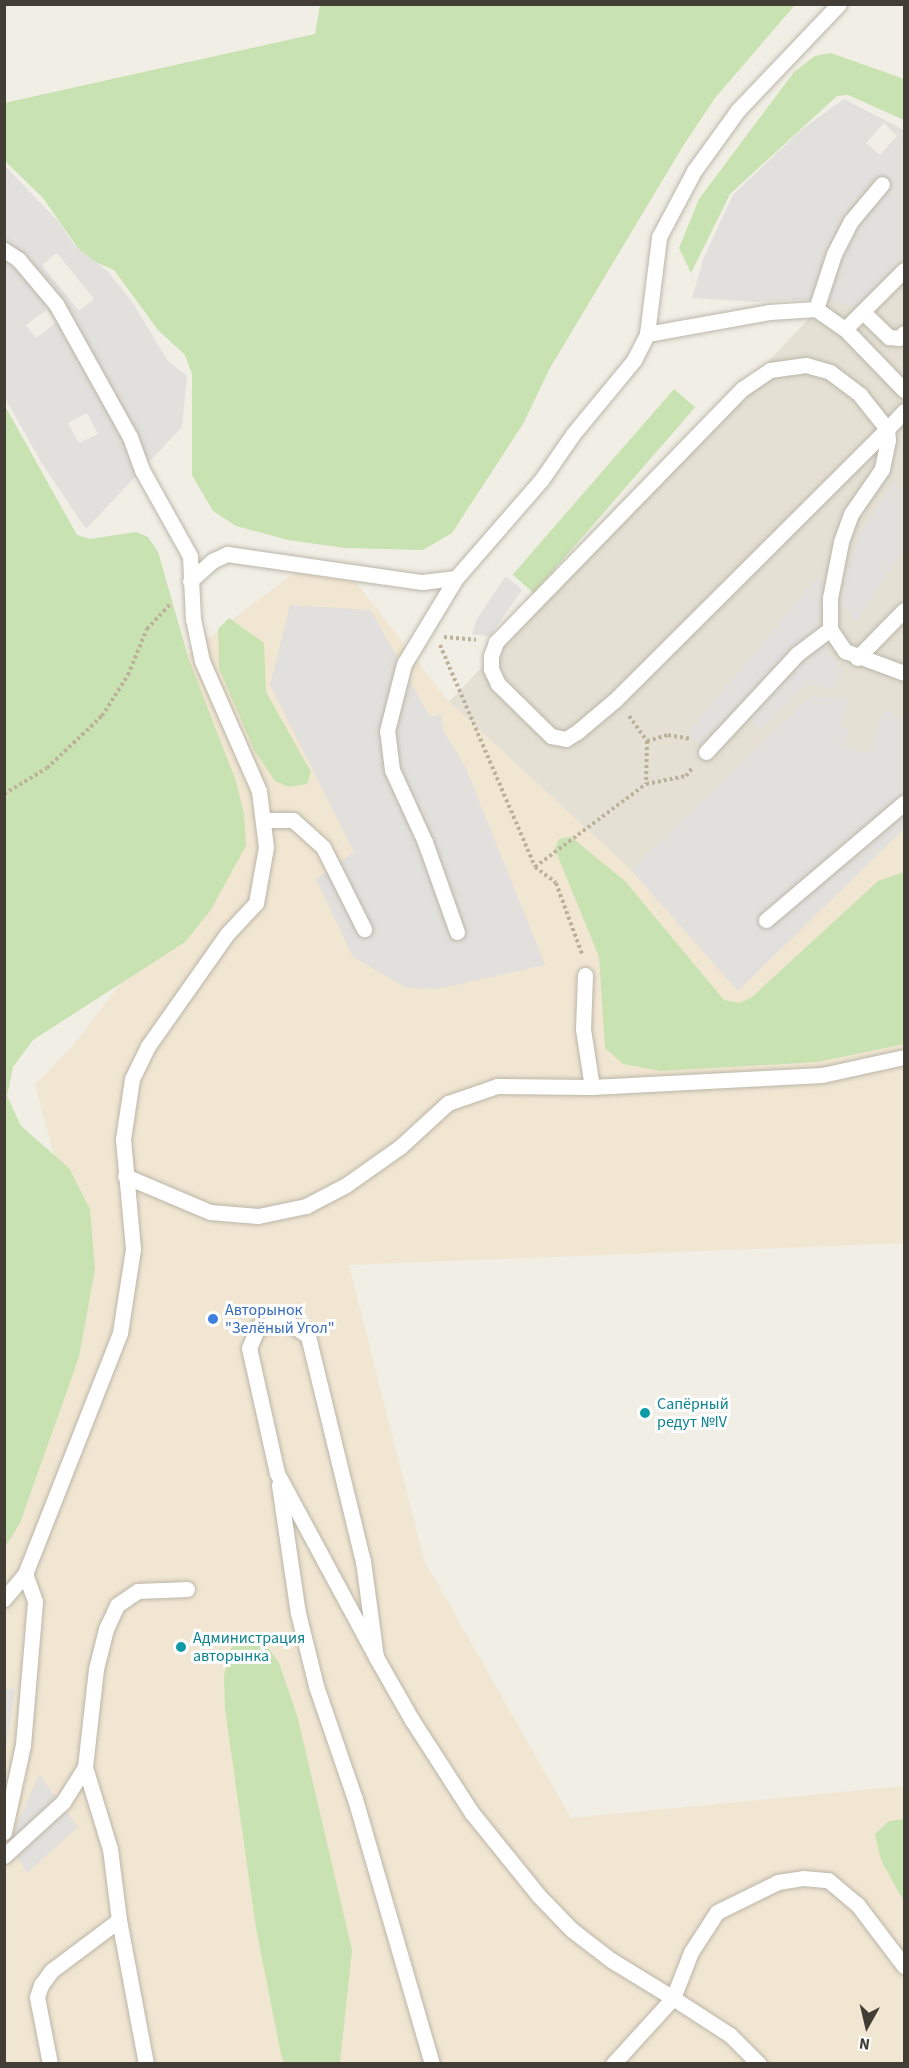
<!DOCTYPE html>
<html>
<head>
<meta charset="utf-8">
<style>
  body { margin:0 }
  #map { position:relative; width:909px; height:2068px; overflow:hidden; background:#f1eee5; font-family:"Source Sans 3",sans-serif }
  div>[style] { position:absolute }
  .residential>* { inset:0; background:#e4e0d4 }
  .commercial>* { inset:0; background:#f1e6d2 }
  .green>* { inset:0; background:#c9e2b1; transform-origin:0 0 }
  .parking>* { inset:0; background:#e2e0dd }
  .path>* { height:4px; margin-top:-2px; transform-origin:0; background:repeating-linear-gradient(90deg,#bcb29b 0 3px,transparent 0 6px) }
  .roads { filter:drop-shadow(0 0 2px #bbb6a9) drop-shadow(0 0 2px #bbb6a9) }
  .lane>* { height:15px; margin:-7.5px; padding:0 7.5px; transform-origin:7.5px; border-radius:7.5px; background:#fff }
  .dots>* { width:16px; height:16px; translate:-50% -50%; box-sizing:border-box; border:3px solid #fff; border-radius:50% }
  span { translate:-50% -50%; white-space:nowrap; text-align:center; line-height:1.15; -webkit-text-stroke:6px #fff; paint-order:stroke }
  .shop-label { font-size:16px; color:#366cbe }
  .left { translate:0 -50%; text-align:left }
  .culture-label { font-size:16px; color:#0d838f }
  .frame { position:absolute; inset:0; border:6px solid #433e35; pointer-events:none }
  .north { position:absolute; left:837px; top:1996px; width:60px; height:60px; -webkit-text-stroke:4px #fff; paint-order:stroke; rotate:188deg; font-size:16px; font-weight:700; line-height:24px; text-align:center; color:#433e35 }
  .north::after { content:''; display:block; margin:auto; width:21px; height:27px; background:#433e35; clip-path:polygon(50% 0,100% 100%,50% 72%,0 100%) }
</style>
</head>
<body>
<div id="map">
  <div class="residential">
    <div style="clip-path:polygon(904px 217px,904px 829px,738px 991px,631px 870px,449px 702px)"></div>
  </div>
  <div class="commercial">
    <div style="clip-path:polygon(295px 572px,356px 582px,449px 702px,631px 870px,738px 991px,904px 829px,904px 1243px,349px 1265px,424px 1560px,571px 1818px,904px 1786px,904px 2063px,5px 2064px,5px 1506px,71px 1218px,35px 1085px,75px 1043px,163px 928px,182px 658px)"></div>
  </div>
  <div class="green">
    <div style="clip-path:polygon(320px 5px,795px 5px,715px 98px,683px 146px,550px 368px,523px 424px,452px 533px,423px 550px,345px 548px,288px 540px,236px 526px,213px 511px,192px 475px,192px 374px,185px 355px,158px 330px,114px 270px,84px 257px,43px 198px,5px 161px,4px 103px,315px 34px)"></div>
    <div style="clip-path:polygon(831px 53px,904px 79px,904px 120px,848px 95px,837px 96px,730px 194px,691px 273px,679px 248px,699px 199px,794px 72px,815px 56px)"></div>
    <div style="left:674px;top:389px;width:28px;height:246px;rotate:41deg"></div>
    <div style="clip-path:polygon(5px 406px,77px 535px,90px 539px,136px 532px,148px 537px,158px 552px,189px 660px,236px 781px,244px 814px,246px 846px,210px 911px,185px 942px,33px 1040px,13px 1067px,7px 1096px,21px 1126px,69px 1168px,90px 1209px,95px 1269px,79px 1357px,20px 1523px,5px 1547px)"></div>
    <div style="clip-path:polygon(229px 618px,264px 643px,266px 692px,311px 772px,307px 784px,289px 787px,275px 781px,254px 750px,219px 668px,218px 629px)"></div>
    <div style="clip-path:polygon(571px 837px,625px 881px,724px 1000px,740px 1003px,752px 997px,878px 881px,904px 872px,904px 1044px,818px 1062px,660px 1071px,623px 1064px,605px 1048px,599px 957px,555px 849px,559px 839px)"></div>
    <div style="clip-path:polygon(249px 1639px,267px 1646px,279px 1663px,298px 1719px,352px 1950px,340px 2063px,284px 2063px,281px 2054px,256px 1928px,225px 1709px,224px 1677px,229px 1652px,237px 1640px)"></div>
    <div style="clip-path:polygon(904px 1819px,904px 1902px,881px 1860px,875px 1834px,889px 1821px)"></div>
  </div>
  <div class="parking">
    <div style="clip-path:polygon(evenodd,844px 99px,904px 130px,904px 257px,859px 307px,818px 299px,755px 302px,692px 298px,704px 257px,733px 195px,801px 130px,844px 99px,884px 123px,897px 136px,880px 155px,866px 143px,884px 123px)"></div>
    <div style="clip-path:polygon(evenodd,4px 165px,59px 222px,74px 245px,107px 271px,131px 300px,168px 361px,187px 376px,182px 427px,86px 529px,41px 462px,5px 398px,4px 165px,57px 253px,94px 299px,79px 311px,42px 265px,57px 253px,4px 165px,47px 310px,57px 322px,36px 338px,26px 325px,47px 310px,4px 165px,87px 413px,98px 434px,79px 443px,68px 423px,87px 413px)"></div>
    <div style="clip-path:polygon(894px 483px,904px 493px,904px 548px,858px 620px,842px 606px,844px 579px,862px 529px)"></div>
    <div style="clip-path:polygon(506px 576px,522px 590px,490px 636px,472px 634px,477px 619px)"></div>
    <div style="clip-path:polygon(817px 578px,823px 583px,819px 625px,829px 653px,842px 670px,835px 689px,806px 684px,760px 730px,749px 719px,713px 755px,688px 733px)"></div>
    <div style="clip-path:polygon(290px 605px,371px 610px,430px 717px,441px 714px,444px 732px,465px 766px,545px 965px,438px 989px,407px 988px,353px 957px,316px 879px,354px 852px,270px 685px)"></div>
    <div style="clip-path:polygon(811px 696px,849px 698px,841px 727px,849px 729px,844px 746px,869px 754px,884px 708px,904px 721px,904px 829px,738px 991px,631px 870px)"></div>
    <div style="clip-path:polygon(5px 1689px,15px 1689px,5px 1755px,4px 1689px)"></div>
    <div style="clip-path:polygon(39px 1774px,78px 1827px,27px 1873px,9px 1843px)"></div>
  </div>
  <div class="path">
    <div style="left:444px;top:637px;width:32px;rotate:5deg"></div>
    <div style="left:440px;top:645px;width:241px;rotate:66.8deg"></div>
    <div style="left:535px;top:867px;width:26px;rotate:37deg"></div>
    <div style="left:556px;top:883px;width:76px;rotate:69.9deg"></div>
    <div style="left:629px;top:716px;width:31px;rotate:54deg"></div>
    <div style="left:647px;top:741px;width:43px;rotate:91.3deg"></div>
    <div style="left:647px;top:741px;width:22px;rotate:-16deg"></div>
    <div style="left:668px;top:735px;width:22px;rotate:10deg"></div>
    <div style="left:4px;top:794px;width:50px;rotate:-31.2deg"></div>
    <div style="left:47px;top:768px;width:76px;rotate:-43.4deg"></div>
    <div style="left:102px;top:716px;width:49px;rotate:-57.6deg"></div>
    <div style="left:128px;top:675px;width:50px;rotate:-67.6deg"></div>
    <div style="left:147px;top:629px;width:34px;rotate:-47deg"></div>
    <div style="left:535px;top:867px;width:139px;rotate:-36.8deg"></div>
    <div style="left:646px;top:784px;width:41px;rotate:-11.3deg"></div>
    <div style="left:686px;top:776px;width:11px;rotate:-52deg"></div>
  </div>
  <div class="roads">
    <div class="lane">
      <div style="left:4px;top:250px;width:17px;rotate:33deg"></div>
      <div style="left:18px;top:259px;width:59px;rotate:49.8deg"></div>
      <div style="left:56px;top:304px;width:152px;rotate:60.9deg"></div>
      <div style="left:130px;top:437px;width:35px;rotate:70deg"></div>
      <div style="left:142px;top:470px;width:98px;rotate:60.8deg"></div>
      <div style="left:190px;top:556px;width:63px;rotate:87.3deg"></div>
      <div style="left:193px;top:619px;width:43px;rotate:77.9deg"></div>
      <div style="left:202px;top:661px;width:142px;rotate:66.3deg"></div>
      <div style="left:259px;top:791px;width:56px;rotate:82.9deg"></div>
      <div style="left:266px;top:847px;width:57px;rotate:100.1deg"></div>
      <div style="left:256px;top:903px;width:42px;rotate:133.1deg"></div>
      <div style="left:227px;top:934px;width:137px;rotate:125.2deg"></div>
      <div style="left:148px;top:1046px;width:37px;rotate:116deg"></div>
      <div style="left:132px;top:1079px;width:61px;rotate:98.5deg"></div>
      <div style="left:123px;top:1139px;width:110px;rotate:84.8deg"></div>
      <div style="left:133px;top:1249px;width:85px;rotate:98.8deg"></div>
      <div style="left:120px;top:1333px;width:259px;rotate:111.5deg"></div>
      <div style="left:25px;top:1574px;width:33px;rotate:130deg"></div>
      <div style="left:816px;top:309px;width:58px;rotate:-71.9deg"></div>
      <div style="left:834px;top:254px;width:37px;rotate:-63deg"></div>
      <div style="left:851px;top:221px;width:48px;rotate:-50deg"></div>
      <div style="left:864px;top:313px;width:35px;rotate:44deg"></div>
      <div style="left:889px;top:337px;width:10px;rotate:6deg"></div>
      <div style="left:899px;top:338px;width:7px;rotate:-45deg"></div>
      <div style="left:845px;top:329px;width:83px;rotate:-45deg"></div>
      <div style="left:647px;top:334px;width:124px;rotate:-10.2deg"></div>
      <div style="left:769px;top:312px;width:47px;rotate:-3.7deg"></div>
      <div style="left:816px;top:309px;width:35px;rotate:35deg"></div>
      <div style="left:845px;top:329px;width:85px;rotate:46deg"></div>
      <div style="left:904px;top:411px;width:25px;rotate:133deg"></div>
      <div style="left:887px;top:429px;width:384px;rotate:135.1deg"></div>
      <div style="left:615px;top:700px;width:50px;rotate:139.9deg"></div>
      <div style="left:577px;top:732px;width:13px;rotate:148deg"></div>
      <div style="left:566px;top:739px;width:15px;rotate:-169deg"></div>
      <div style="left:551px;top:736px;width:74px;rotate:-135.5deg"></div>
      <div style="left:498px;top:684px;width:17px;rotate:-115deg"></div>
      <div style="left:491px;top:669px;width:13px;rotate:-90deg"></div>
      <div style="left:491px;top:656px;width:15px;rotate:-70deg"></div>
      <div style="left:496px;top:642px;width:353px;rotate:-45.8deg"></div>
      <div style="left:742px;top:389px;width:34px;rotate:-34deg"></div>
      <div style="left:770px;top:370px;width:36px;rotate:-8deg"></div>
      <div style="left:806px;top:365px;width:25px;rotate:16deg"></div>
      <div style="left:830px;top:372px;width:38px;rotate:37deg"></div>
      <div style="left:860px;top:395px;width:43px;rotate:51.5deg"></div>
      <div style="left:887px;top:429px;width:11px;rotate:85deg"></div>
      <div style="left:888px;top:440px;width:30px;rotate:102deg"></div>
      <div style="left:882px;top:469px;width:55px;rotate:124.6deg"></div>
      <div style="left:851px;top:514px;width:30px;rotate:110deg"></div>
      <div style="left:841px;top:542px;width:57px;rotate:101.1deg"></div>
      <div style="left:830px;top:598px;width:31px;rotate:90deg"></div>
      <div style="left:830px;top:629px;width:27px;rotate:56deg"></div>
      <div style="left:845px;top:651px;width:63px;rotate:20.4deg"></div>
      <div style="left:190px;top:581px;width:30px;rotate:-42deg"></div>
      <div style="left:212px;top:561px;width:17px;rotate:-25deg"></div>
      <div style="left:227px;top:554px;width:197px;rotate:8.2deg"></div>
      <div style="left:422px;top:582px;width:34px;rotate:-7deg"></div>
      <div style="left:857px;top:658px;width:67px;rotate:-45.6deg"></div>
      <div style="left:706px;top:752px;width:134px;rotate:-47.1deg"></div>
      <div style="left:797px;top:654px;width:41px;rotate:-37.1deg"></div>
      <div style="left:265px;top:820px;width:28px"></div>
      <div style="left:293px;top:820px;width:40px;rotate:42deg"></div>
      <div style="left:323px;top:847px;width:92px;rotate:63.4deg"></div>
      <div style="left:766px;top:920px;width:181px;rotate:-40.3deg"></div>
      <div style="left:457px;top:932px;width:96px;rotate:-109.6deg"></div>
      <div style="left:425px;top:842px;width:79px;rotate:-114.6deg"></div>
      <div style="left:392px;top:770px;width:39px;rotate:-97deg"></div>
      <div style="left:387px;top:731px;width:69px;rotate:-75.8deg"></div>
      <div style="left:404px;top:664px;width:100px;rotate:-58.8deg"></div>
      <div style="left:456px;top:578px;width:131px;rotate:-49deg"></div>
      <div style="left:542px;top:479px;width:55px;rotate:-55.4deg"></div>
      <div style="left:573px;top:434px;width:96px;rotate:-50.5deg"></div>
      <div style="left:634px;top:360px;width:29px;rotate:-63deg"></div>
      <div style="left:647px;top:334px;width:98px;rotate:-82.9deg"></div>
      <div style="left:659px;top:237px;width:75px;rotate:-62.1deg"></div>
      <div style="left:694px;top:171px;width:75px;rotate:-54.2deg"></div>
      <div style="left:738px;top:110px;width:146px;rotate:-46.4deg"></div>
      <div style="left:585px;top:975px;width:54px;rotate:92.1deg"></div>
      <div style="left:583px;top:1029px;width:59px;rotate:81.2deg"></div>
      <div style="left:125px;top:1176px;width:92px;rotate:23deg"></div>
      <div style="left:210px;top:1212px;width:48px;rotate:4.8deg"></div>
      <div style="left:258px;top:1216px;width:49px;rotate:-11.8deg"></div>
      <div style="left:306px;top:1206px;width:45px;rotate:-27.7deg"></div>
      <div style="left:346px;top:1185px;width:67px;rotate:-35.3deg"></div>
      <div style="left:401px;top:1146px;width:64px;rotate:-42.5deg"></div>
      <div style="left:448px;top:1103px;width:52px;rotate:-19.1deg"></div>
      <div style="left:497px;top:1086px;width:95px;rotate:0.6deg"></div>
      <div style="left:592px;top:1087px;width:230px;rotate:-3deg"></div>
      <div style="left:822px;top:1075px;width:84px;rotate:-12.4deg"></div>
      <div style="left:279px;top:1485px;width:129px;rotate:81.6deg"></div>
      <div style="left:298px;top:1613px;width:75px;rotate:76.1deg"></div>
      <div style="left:316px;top:1686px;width:120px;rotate:71deg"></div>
      <div style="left:355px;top:1799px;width:276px;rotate:73.8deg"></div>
      <div style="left:376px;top:1657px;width:209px;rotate:-118.3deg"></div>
      <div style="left:277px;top:1473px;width:128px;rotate:-102.6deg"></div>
      <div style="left:249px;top:1348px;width:23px;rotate:-67deg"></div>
      <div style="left:258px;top:1327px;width:29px;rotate:-12deg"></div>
      <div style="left:286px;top:1321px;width:27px;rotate:34deg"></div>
      <div style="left:308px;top:1336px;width:232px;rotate:76.3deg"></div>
      <div style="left:363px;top:1561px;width:97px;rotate:82.3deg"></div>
      <div style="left:376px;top:1657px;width:73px;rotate:60.3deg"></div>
      <div style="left:412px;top:1720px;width:111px;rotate:57.2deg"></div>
      <div style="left:472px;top:1813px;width:107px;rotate:51.1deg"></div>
      <div style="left:539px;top:1896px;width:47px;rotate:45.9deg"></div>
      <div style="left:572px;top:1930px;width:49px;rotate:37.6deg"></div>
      <div style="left:611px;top:1960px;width:73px;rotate:31.5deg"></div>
      <div style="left:673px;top:1998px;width:89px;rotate:132.3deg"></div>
      <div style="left:4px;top:1832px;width:89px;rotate:-77.7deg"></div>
      <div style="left:23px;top:1745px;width:144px;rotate:-85.2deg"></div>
      <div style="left:35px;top:1601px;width:29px;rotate:-110deg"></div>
      <div style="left:4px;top:1856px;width:80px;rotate:-42.5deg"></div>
      <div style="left:63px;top:1802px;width:41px;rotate:-57.8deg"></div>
      <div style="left:50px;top:2064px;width:68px;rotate:-101deg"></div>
      <div style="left:37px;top:1997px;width:13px;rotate:-72deg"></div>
      <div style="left:41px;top:1985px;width:17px;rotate:-54deg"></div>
      <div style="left:51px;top:1971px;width:85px;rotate:-36.9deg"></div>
      <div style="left:146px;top:2064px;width:147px;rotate:-100.6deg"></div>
      <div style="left:119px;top:1920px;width:72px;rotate:-97.2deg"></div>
      <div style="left:110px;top:1849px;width:86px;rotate:-107deg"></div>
      <div style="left:85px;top:1767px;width:99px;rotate:-83.6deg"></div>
      <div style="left:96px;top:1669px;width:41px;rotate:-76deg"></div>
      <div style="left:106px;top:1629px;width:26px;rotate:-65deg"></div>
      <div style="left:117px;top:1605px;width:25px;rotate:-34deg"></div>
      <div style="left:138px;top:1591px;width:49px;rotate:-2.3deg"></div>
      <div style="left:759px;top:2064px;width:41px;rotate:-135deg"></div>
      <div style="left:730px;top:2035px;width:68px;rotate:-147deg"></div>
      <div style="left:673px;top:1998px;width:49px;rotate:-68.6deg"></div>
      <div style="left:691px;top:1952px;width:48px;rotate:-57deg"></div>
      <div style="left:717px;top:1912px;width:68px;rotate:-26.2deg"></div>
      <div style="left:778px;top:1882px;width:25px;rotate:-9deg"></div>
      <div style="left:803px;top:1878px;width:25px;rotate:5deg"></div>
      <div style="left:828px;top:1880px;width:38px;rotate:40deg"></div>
      <div style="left:857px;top:1904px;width:78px;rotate:52.8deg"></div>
    </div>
  </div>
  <div class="dots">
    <div style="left:213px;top:1319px;background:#3f7fe0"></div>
    <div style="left:645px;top:1413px;background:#0f9aa8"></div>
    <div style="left:181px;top:1647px;background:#0f9aa8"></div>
  </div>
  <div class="shop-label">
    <span class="left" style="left:225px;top:1319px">Авторынок<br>"Зелёный Угол"</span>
  </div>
  <div class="culture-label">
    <span class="left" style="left:657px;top:1413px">Сапёрный<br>редут №IV</span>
    <span class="left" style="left:193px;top:1647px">Администрация<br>авторынка</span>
  </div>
  <div class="frame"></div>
  <div class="north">N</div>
</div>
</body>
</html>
